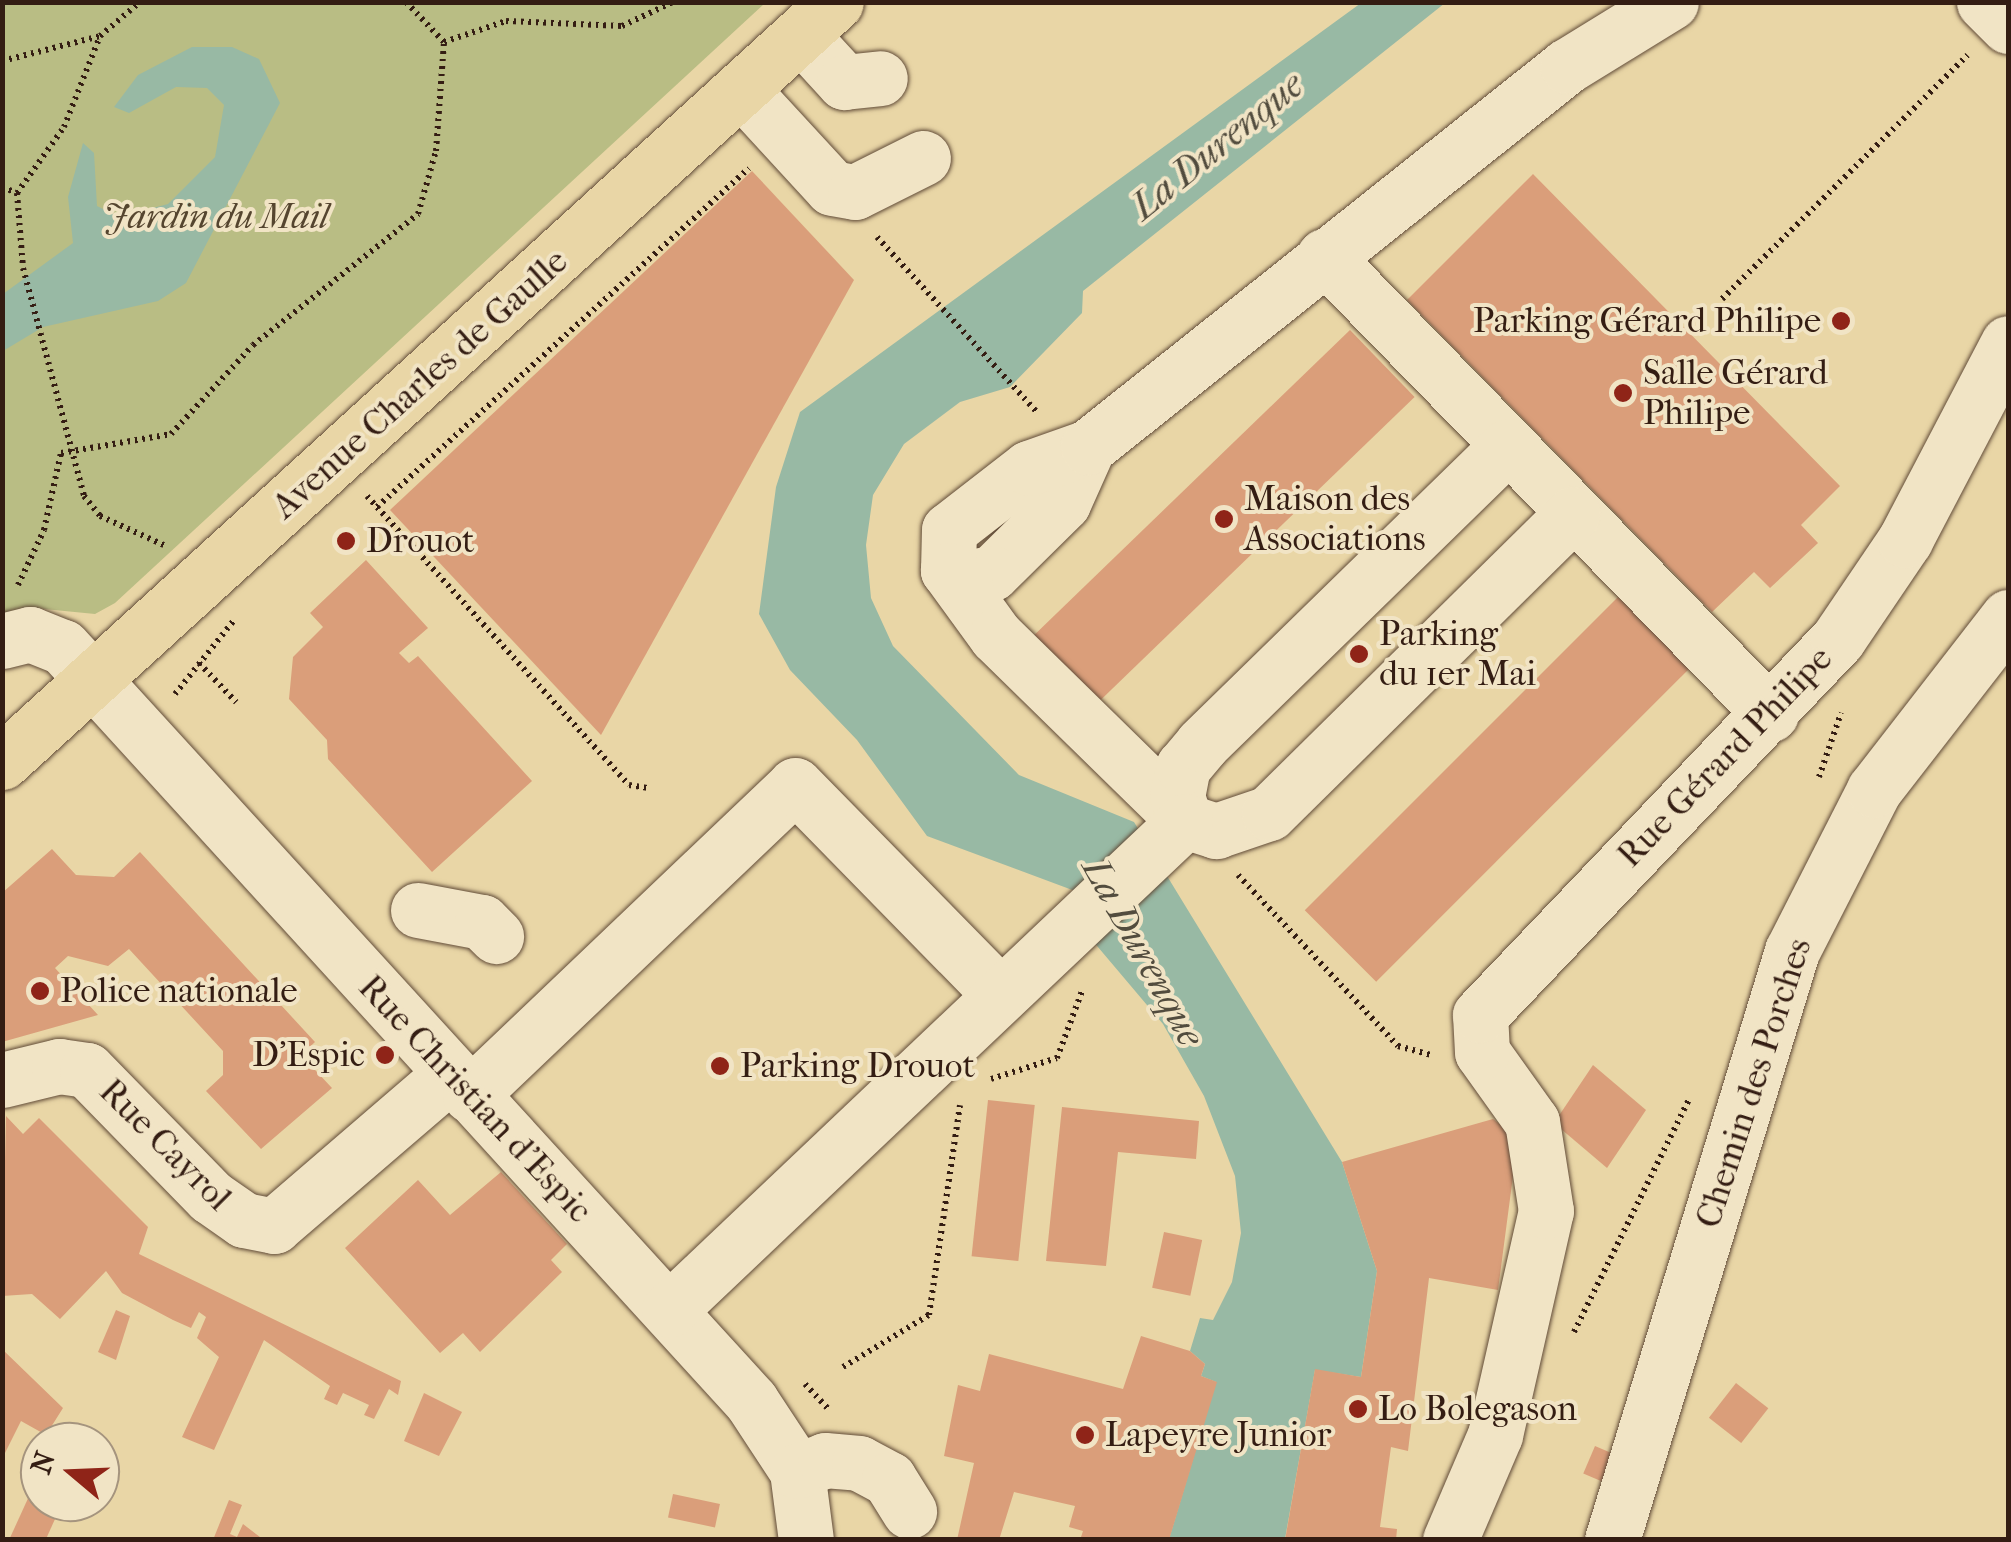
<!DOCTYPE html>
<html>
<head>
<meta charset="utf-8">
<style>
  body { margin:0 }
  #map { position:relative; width:2011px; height:1542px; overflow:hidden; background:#e9d6a6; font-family:"IM FELL French Canon",serif }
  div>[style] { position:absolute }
  .green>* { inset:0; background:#b9bd84 }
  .water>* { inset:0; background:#98b9a4 }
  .building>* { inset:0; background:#da9e7a; transform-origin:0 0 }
  .path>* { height:6px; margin-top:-3px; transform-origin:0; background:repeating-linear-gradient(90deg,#341d13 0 2.5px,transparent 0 7.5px) }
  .roads { filter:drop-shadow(0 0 2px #614b38) drop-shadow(0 0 2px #614b38) }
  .minor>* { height:55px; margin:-27.5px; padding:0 27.5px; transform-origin:27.5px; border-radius:27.5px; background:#f1e4c5 }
  .major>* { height:55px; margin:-27.5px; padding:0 27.5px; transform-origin:27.5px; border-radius:27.5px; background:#e9d6a6 }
  .dots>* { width:28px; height:28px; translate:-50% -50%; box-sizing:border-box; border:5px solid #f1e4c5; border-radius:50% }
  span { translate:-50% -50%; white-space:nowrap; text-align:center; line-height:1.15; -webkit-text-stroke:8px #f1e4c5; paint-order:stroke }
  .park-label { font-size:35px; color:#55452f; font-style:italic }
  .poi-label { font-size:35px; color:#341d13 }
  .right { translate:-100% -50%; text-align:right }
  .left { translate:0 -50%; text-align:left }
  .street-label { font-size:35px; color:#341d13 }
  .water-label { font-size:38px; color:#524c3e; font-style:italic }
  .frame { position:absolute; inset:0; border:5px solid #341d13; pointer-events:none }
  .north { position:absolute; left:20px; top:1422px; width:100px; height:100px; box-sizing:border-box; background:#f1e4c5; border:2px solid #a5947e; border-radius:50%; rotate:289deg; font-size:28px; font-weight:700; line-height:40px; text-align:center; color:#341d13 }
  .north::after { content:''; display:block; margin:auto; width:35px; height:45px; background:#8f2418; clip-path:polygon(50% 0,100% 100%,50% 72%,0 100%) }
</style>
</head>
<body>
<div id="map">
  <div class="green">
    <div style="clip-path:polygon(3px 3px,765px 3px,115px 603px,95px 614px,34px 608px,3px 620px)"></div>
  </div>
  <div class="water">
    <div style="clip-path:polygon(1361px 3px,1445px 3px,1083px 291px,1082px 313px,1010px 387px,960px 402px,904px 444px,873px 495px,866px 545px,871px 598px,893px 646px,1019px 775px,1134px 822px,1342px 1162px,1377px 1271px,1361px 1377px,1315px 1370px,1285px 1539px,1169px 1539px,1216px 1382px,1201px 1376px,1205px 1364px,1190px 1351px,1200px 1318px,1213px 1320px,1232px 1282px,1241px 1233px,1235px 1176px,1204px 1096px,1163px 1024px,1092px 940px,1075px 891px,927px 836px,857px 740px,790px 670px,759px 614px,776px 487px,800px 412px)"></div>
    <div style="clip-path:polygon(192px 47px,232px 47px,259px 59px,280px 103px,186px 283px,158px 301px,43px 327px,3px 351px,3px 294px,73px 243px,68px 197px,83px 143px,94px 153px,97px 206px,119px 217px,168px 204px,215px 157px,224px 105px,207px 88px,176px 87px,129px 113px,114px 107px,138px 75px)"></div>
  </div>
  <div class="building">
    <div style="clip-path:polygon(752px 171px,854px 280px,601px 735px,390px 510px)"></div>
    <div style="clip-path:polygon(1533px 174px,1840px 486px,1801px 525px,1818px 543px,1770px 588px,1754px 572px,1712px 612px,1407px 300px)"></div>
    <div style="left:1350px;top:330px;width:93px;height:444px;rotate:46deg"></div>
    <div style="clip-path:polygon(366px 560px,428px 628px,399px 653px,409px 663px,418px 656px,532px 781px,432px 872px,328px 759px,327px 740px,289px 699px,293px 657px,323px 627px,310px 613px)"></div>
    <div style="left:1618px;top:597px;width:101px;height:443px;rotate:45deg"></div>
    <div style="clip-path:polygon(52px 849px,76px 875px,114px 877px,140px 852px,315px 1042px,301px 1055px,332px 1088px,261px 1149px,206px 1091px,223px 1075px,223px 1051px,129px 949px,108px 966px,68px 956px,55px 968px,98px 1015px,2px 1042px,2px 893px)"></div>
    <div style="clip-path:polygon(1593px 1065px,1646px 1110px,1607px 1168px,1554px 1123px)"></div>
    <div style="left:988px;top:1100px;width:47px;height:157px;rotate:6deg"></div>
    <div style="clip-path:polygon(1062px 1107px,1199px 1121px,1196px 1159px,1118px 1152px,1106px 1266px,1046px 1261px)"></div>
    <div style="clip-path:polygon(6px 1116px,23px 1134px,39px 1118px,148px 1227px,139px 1254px,401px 1381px,398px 1395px,389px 1389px,374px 1419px,364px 1415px,369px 1405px,343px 1393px,337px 1405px,324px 1399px,330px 1386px,264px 1340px,214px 1450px,182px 1437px,219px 1357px,197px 1338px,206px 1317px,199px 1312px,191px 1328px,173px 1320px,122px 1293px,106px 1271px,60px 1319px,32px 1294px,2px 1296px)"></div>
    <div style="clip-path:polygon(1493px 1119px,1518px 1138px,1498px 1290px,1429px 1278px,1408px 1451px,1391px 1447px,1380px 1527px,1397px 1529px,1396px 1540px,1285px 1540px,1315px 1369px,1361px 1377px,1377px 1271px,1342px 1162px)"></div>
    <div style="clip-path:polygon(501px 1172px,567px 1244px,551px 1260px,562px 1272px,480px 1352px,463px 1333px,440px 1353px,345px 1248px,418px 1180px,450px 1215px)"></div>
    <div style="left:1164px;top:1232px;width:39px;height:57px;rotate:12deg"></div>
    <div style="clip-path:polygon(116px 1310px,130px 1316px,116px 1360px,98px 1352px)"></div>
    <div style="clip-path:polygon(1141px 1336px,1190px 1351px,1205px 1364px,1201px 1376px,1217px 1382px,1169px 1540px,1080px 1540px,1083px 1531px,1069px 1527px,1075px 1506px,1014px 1492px,999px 1540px,957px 1540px,974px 1463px,944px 1456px,958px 1385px,980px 1391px,989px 1354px,1123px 1389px)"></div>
    <div style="clip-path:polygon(2px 1349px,63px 1408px,46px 1435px,21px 1421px,2px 1459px)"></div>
    <div style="left:1736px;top:1383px;width:41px;height:44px;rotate:38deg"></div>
    <div style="clip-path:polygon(424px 1393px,462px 1412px,439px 1456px,404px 1441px)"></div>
    <div style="left:1595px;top:1446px;width:21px;height:30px;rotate:23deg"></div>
    <div style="clip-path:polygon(30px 1494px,60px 1508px,46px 1539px,9px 1540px)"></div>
    <div style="left:673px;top:1494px;width:48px;height:24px;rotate:12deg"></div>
    <div style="clip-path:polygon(229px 1500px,242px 1505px,230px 1534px,237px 1537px,243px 1524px,264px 1540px,213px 1540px)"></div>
  </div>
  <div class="path">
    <div style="left:406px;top:2px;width:55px;rotate:46.5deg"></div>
    <div style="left:2px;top:61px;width:101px;rotate:-14.3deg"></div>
    <div style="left:100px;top:36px;width:52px;rotate:-40.4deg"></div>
    <div style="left:2px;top:187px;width:16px;rotate:22deg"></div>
    <div style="left:17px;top:193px;width:75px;rotate:85.4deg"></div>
    <div style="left:23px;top:268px;width:236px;rotate:75deg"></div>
    <div style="left:84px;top:496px;width:26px;rotate:51deg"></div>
    <div style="left:100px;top:516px;width:70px;rotate:24.4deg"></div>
    <div style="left:17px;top:193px;width:81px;rotate:-54.5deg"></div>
    <div style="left:64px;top:127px;width:98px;rotate:-68.4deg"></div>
    <div style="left:877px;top:237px;width:237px;rotate:47.6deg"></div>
    <div style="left:1722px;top:299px;width:346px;rotate:-44.8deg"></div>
    <div style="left:367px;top:496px;width:390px;rotate:47.8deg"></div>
    <div style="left:629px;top:785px;width:20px;rotate:9deg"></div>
    <div style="left:377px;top:507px;width:503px;rotate:-42.34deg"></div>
    <div style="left:18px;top:585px;width:61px;rotate:-64.7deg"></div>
    <div style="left:44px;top:530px;width:79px;rotate:-77.6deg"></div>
    <div style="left:61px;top:453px;width:112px;rotate:-9.8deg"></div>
    <div style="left:171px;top:434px;width:121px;rotate:-47.3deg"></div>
    <div style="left:253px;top:345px;width:211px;rotate:-38.4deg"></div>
    <div style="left:418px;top:214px;width:66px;rotate:-74.1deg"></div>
    <div style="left:436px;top:151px;width:109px;rotate:-85.8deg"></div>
    <div style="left:444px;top:42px;width:65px;rotate:-18.7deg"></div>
    <div style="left:506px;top:21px;width:116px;rotate:2.5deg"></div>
    <div style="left:622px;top:26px;width:56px;rotate:-25.2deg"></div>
    <div style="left:199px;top:663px;width:54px;rotate:46.5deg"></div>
    <div style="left:175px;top:694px;width:95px;rotate:-51.4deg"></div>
    <div style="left:1819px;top:777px;width:68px;rotate:-71deg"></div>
    <div style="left:1238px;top:875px;width:234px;rotate:46.9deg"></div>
    <div style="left:1398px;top:1046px;width:34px;rotate:15deg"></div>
    <div style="left:991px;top:1079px;width:69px;rotate:-17.7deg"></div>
    <div style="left:1057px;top:1058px;width:72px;rotate:-69.5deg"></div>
    <div style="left:1574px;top:1332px;width:262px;rotate:-63.7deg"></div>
    <div style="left:843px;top:1367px;width:100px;rotate:-31.2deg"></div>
    <div style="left:929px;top:1315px;width:212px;rotate:-81.6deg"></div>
    <div style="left:805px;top:1384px;width:33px;rotate:47deg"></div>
  </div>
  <div class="roads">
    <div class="minor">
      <div style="left:1984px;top:2px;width:34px;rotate:45deg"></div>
      <div style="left:801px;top:35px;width:64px;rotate:47.5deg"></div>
      <div style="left:844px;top:82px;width:36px;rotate:-6deg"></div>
      <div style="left:741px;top:89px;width:134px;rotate:47.4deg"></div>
      <div style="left:832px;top:188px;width:23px;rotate:10deg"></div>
      <div style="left:855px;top:192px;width:76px;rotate:-26.6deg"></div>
      <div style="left:1324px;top:256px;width:640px;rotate:45.7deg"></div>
      <div style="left:1088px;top:447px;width:61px;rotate:114.1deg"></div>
      <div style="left:1063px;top:503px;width:100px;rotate:135.4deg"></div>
      <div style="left:992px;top:573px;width:27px;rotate:170deg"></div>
      <div style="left:965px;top:578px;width:19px;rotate:-155deg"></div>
      <div style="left:948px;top:570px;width:40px;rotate:-88.6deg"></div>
      <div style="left:949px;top:530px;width:101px;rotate:-37.8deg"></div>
      <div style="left:1029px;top:468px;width:63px;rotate:-19.6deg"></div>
      <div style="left:1088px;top:447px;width:612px;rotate:-38.5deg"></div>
      <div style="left:1567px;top:66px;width:122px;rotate:-31.6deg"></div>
      <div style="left:948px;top:570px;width:82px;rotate:54deg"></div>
      <div style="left:996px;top:636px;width:264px;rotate:44.4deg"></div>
      <div style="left:1185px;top:821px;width:33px;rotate:18deg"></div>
      <div style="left:1216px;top:831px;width:56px;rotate:-18.8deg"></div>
      <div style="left:1269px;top:813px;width:426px;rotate:-44.6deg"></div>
      <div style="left:2px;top:641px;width:29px;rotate:-14deg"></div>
      <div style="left:30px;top:634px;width:35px;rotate:22deg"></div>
      <div style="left:63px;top:647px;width:1021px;rotate:47.62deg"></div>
      <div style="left:751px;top:1401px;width:84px;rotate:56.7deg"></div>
      <div style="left:797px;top:1471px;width:70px;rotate:82.6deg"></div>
      <div style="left:1185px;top:821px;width:25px;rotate:-108deg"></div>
      <div style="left:1177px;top:797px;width:31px;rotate:-79deg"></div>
      <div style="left:1183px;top:767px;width:30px;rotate:-50deg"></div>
      <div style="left:1202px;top:744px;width:426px;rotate:-44.3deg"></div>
      <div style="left:418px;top:910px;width:65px;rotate:10.6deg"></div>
      <div style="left:482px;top:922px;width:20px;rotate:45deg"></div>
      <div style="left:2px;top:1080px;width:59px;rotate:-13.8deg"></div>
      <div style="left:59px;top:1066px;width:28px;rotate:8deg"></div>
      <div style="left:87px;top:1070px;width:177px;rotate:45.7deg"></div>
      <div style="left:211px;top:1197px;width:40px;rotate:34.9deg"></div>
      <div style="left:244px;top:1220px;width:31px;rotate:11deg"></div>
      <div style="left:274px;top:1226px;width:233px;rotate:-40.7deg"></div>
      <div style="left:470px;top:1095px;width:449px;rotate:-43.6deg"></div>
      <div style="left:795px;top:785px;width:294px;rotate:45.6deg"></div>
      <div style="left:669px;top:1310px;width:711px;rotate:-43.46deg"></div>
      <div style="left:797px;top:1471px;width:30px;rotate:-21deg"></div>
      <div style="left:825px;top:1460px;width:34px;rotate:5deg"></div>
      <div style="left:859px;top:1463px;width:34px;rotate:28deg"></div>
      <div style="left:889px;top:1479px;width:38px;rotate:58deg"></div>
      <div style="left:1450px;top:1540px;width:114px;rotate:-66.8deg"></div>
      <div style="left:1495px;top:1435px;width:230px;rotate:-77.2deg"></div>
      <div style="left:1546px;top:1211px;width:90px;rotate:-98.9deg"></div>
      <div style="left:1532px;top:1122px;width:86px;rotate:-125.5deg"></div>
      <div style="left:1482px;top:1052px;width:37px;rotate:-93deg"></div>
      <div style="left:1480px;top:1015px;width:519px;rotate:-46.4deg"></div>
      <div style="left:1838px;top:639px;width:120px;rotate:-55.9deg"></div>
      <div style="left:1905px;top:540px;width:222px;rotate:-62.4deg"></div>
      <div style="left:1612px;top:1540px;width:616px;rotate:-73.01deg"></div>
      <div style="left:1792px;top:951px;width:181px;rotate:-63deg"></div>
      <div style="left:1874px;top:790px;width:219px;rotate:-52.2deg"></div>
    </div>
    <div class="major">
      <div style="left:2px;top:762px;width:1128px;rotate:-42.34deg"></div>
    </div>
  </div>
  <div class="dots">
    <div style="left:1841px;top:321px;background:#8f2418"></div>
    <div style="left:1623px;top:393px;background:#8f2418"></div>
    <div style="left:1224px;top:519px;background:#8f2418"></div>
    <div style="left:346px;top:541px;background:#8f2418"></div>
    <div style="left:1359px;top:654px;background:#8f2418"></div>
    <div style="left:40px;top:991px;background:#8f2418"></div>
    <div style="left:385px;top:1055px;background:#8f2418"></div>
    <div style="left:720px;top:1066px;background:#8f2418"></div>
    <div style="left:1358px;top:1409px;background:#8f2418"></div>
    <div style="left:1085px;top:1435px;background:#8f2418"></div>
  </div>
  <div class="park-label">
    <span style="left:216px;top:217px">Jardin du Mail</span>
  </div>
  <div class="poi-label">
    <span class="right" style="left:1821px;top:321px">Parking Gérard Philipe</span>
    <span class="left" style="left:1643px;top:393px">Salle Gérard<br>Philipe</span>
    <span class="left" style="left:1244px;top:519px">Maison des<br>Associations</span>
    <span class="left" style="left:366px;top:541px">Drouot</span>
    <span class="left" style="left:1379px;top:654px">Parking<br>du 1er Mai</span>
    <span class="left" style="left:60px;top:991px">Police nationale</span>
    <span class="right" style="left:365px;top:1055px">D'Espic</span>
    <span class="left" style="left:740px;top:1066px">Parking Drouot</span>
    <span class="left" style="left:1378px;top:1409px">Lo Bolegason</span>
    <span class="left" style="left:1105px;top:1435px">Lapeyre Junior</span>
  </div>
  <div class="street-label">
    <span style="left:420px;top:384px;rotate:-42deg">Avenue Charles de Gaulle</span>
    <span style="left:1725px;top:757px;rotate:-46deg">Rue Gérard Philipe</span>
    <span style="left:1754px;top:1083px;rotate:-72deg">Chemin des Porches</span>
    <span style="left:475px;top:1099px;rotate:47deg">Rue Christian d'Espic</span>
    <span style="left:165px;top:1145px;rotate:45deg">Rue Cayrol</span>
  </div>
  <div class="water-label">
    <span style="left:1217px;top:146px;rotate:-39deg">La Durenque</span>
    <span style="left:1143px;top:952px;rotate:61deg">La Durenque</span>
  </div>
  <div class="frame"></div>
  <div class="north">N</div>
</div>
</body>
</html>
